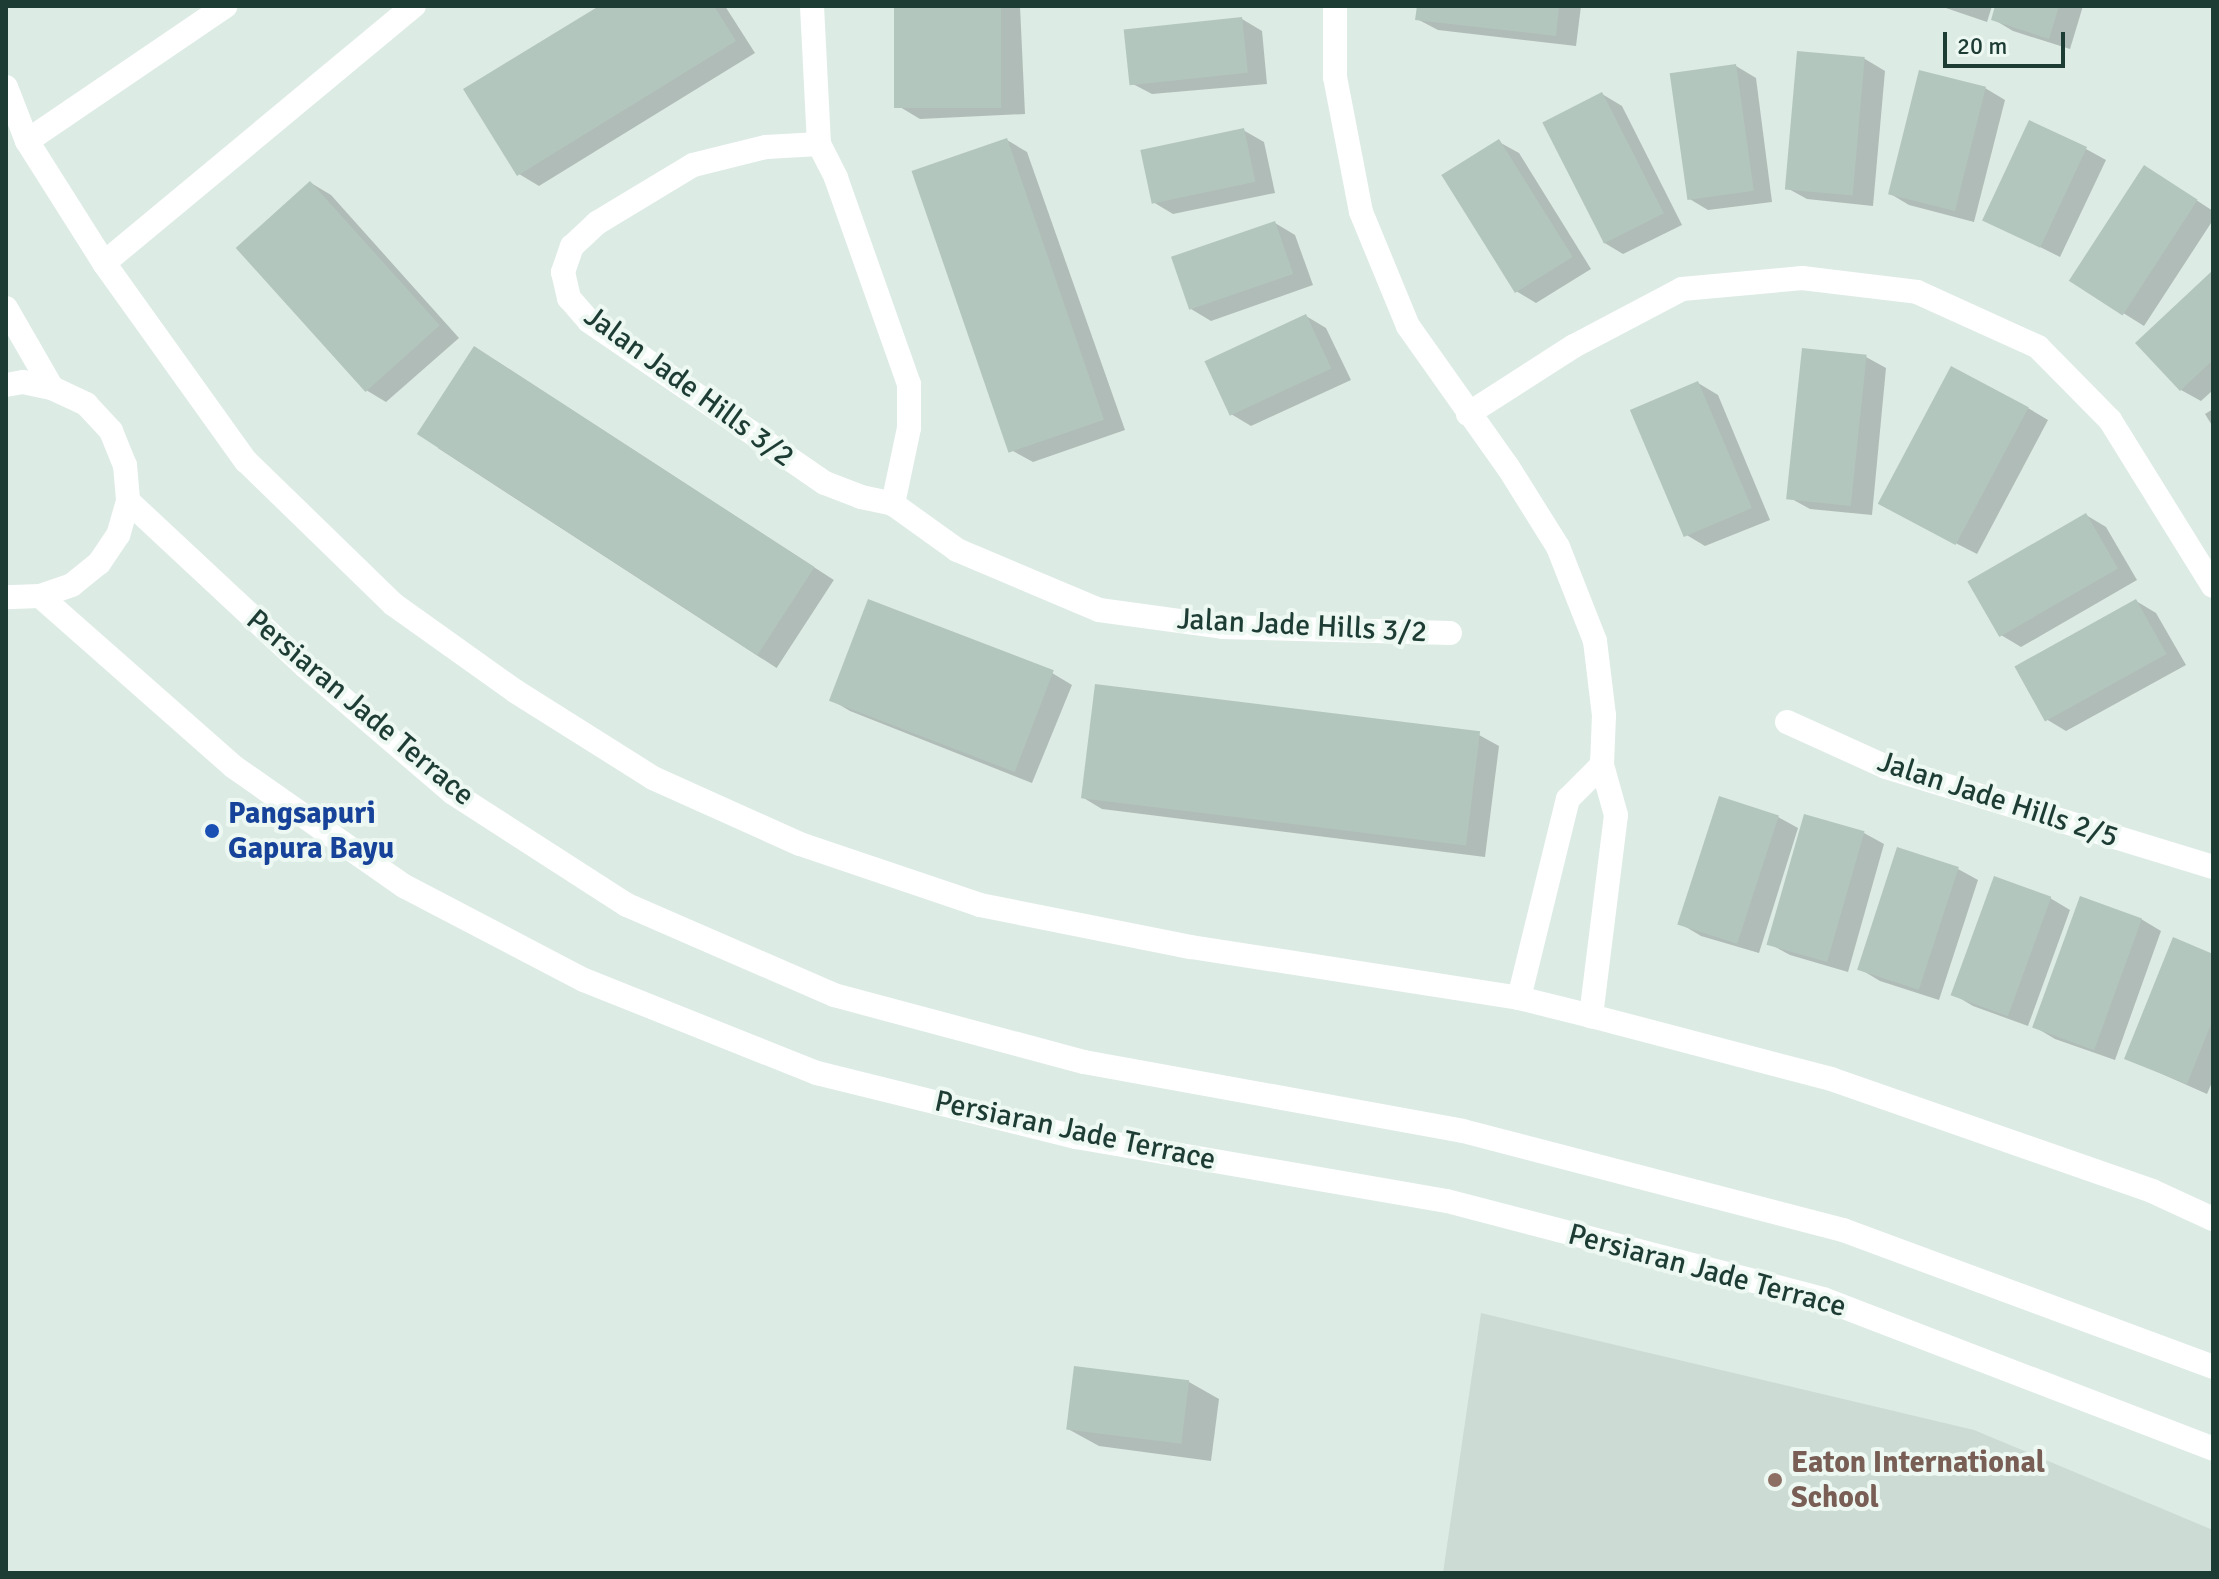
<!DOCTYPE html>
<html>
<head>
<meta charset="utf-8">
<style>
  body { margin:0 }
  #map { position:relative; width:2219px; height:1579px; overflow:hidden; background:#ddebe5; font-family:Signika,sans-serif }
  div>[style] { position:absolute }
  .built>* { inset:0; background:#ccdbd4 }
  .shadow>* { inset:0; background:#0003; transform-origin:0 0 }
  .building>* { inset:0; background:#b3c6be; transform-origin:0 0 }
  .minor>* { height:24px; margin:-12px; padding:0 12px; transform-origin:12px; border-radius:12px; background:#fff }
  .tertiary>* { height:24px; margin:-12px; padding:0 12px; transform-origin:12px; border-radius:12px; background:#fff }
  .dots>* { width:22px; height:22px; translate:-50% -50%; box-sizing:border-box; border:4px solid #eef8f3; border-radius:50% }
  span { translate:-50% -50%; white-space:nowrap; text-align:center; line-height:1.15; -webkit-text-stroke:8px #eef8f3; paint-order:stroke }
  .street-label { font-size:30px; color:#1d3c34 }
  .transit-label { font-size:30px; color:#164399; font-weight:700 }
  .left { translate:0 -50%; text-align:left }
  .education-label { font-size:30px; color:#785e54; font-weight:700 }
  .frame { position:absolute; inset:0; border:8px solid #1d3c34; pointer-events:none }
  .scale { position:absolute; left:1943px; top:32px; width:122px; height:36px; box-sizing:border-box; border:4px solid #1d3c34; border-top:0; padding-left:10px; font-size:24px; line-height:28px; white-space:nowrap; color:#1d3c34; -webkit-text-stroke:6px #eef8f3; paint-order:stroke }
</style>
</head>
<body>
<div id="map">
  <div class="built">
    <div style="clip-path:polygon(1481px 1313px,1974px 1430px,2213px 1530px,2213px 1573px,1443px 1573px)"></div>
  </div>
  <div class="shadow">
    <div style="clip-path:polygon(603px 6px,725px 6px,755px 53px,539px 186px,519px 174px)"></div>
    <div style="clip-path:polygon(896px 6px,1020px 6px,1025px 114px,920px 119px,900px 107px)"></div>
    <div style="clip-path:polygon(1419px 6px,1581px 6px,1576px 46px,1438px 30px,1417px 19px)"></div>
    <div style="clip-path:polygon(1940px 6px,1992px 6px,1987px 22px)"></div>
    <div style="clip-path:polygon(1997px 6px,2083px 6px,2070px 49px,2013px 31px,1993px 19px)"></div>
    <div style="clip-path:polygon(1242px 19px,1262px 31px,1267px 84px,1152px 94px,1131px 83px)"></div>
    <div style="clip-path:polygon(1799px 54px,1865px 59px,1885px 71px,1873px 206px,1807px 199px,1787px 188px)"></div>
    <div style="clip-path:polygon(1736px 66px,1756px 78px,1772px 202px,1708px 210px,1688px 198px)"></div>
    <div style="clip-path:polygon(1985px 88px,2005px 100px,1974px 222px,1909px 205px,1889px 193px)"></div>
    <div style="clip-path:polygon(1602px 94px,1622px 106px,1682px 225px,1623px 254px,1603px 242px)"></div>
    <div style="clip-path:polygon(1243px 130px,1264px 142px,1275px 193px,1173px 214px,1153px 202px)"></div>
    <div style="clip-path:polygon(1007px 140px,1027px 152px,1125px 430px,1033px 462px,1013px 451px)"></div>
    <div style="clip-path:polygon(1499px 142px,1519px 153px,1591px 269px,1536px 303px,1516px 291px)"></div>
    <div style="clip-path:polygon(2086px 149px,2106px 160px,2060px 257px,1984px 219px)"></div>
    <div style="clip-path:polygon(2164px 179px,2213px 211px,2213px 220px,2144px 326px,2072px 281px)"></div>
    <div style="clip-path:polygon(311px 183px,331px 195px,459px 338px,386px 402px,366px 390px)"></div>
    <div style="clip-path:polygon(1275px 223px,1295px 235px,1313px 285px,1211px 321px,1191px 309px)"></div>
    <div style="clip-path:polygon(2213px 273px,2213px 390px,2201px 401px,2181px 390px)"></div>
    <div style="clip-path:polygon(1306px 316px,1326px 328px,1351px 380px,1251px 426px,1231px 414px)"></div>
    <div style="clip-path:polygon(1866px 357px,1886px 368px,1872px 515px,1810px 509px,1790px 498px)"></div>
    <div style="left:495px;top:360px;width:404px;height:105px;rotate:33deg"></div>
    <div style="clip-path:polygon(1698px 383px,1718px 395px,1770px 520px,1705px 546px,1685px 534px)"></div>
    <div style="clip-path:polygon(2028px 408px,2048px 420px,1977px 554px,1901px 515px)"></div>
    <div style="clip-path:polygon(2213px 409px,2213px 427px,2205px 414px)"></div>
    <div style="clip-path:polygon(2086px 515px,2106px 527px,2137px 580px,2021px 647px,2001px 635px)"></div>
    <div style="clip-path:polygon(2136px 601px,2156px 613px,2186px 665px,2066px 731px,2046px 719px)"></div>
    <div style="clip-path:polygon(1052px 673px,1072px 685px,1032px 783px,850px 711px,830px 699px)"></div>
    <div style="clip-path:polygon(1479px 735px,1499px 746px,1485px 857px,1102px 809px,1082px 797px)"></div>
    <div style="clip-path:polygon(1778px 817px,1798px 828px,1759px 953px,1701px 936px,1681px 924px)"></div>
    <div style="clip-path:polygon(1864px 833px,1884px 844px,1848px 972px,1790px 955px,1770px 944px)"></div>
    <div style="clip-path:polygon(1958px 869px,1978px 880px,1939px 1000px,1880px 981px,1860px 969px)"></div>
    <div style="clip-path:polygon(2050px 898px,2070px 910px,2028px 1026px,1973px 1006px,1953px 994px)"></div>
    <div style="clip-path:polygon(2141px 919px,2161px 931px,2115px 1060px,2055px 1039px,2035px 1027px)"></div>
    <div style="clip-path:polygon(2213px 956px,2213px 1080px,2207px 1094px,2126px 1058px)"></div>
    <div style="clip-path:polygon(1189px 1382px,1219px 1399px,1211px 1461px,1099px 1446px,1068px 1429px)"></div>
  </div>
  <div class="building">
    <div style="clip-path:polygon(599px 6px,714px 6px,736px 41px,517px 176px,463px 89px)"></div>
    <div style="left:894px;top:6px;width:107px;height:102px"></div>
    <div style="clip-path:polygon(1417px 6px,1559px 6px,1556px 36px,1415px 20px)"></div>
    <div style="clip-path:polygon(1995px 6px,2059px 6px,2049px 39px,1991px 20px)"></div>
    <div style="left:1242px;top:17px;width:56px;height:119px;rotate:84deg"></div>
    <div style="left:1797px;top:51px;width:68px;height:139px;rotate:5deg"></div>
    <div style="left:1736px;top:64px;width:128px;height:67px;rotate:82deg"></div>
    <div style="left:1919px;top:70px;width:69px;height:128px;rotate:14deg"></div>
    <div style="left:1602px;top:92px;width:136px;height:67px;rotate:63deg"></div>
    <div style="left:2029px;top:120px;width:64px;height:111px;rotate:25deg"></div>
    <div style="left:1244px;top:128px;width:55px;height:106px;rotate:78deg"></div>
    <div style="left:1007px;top:138px;width:298px;height:101px;rotate:71deg"></div>
    <div style="left:1499px;top:139px;width:139px;height:68px;rotate:58deg"></div>
    <div style="left:2144px;top:165px;width:64px;height:138px;rotate:33deg"></div>
    <div style="left:310px;top:181px;width:194px;height:100px;rotate:48deg"></div>
    <div style="left:1275px;top:221px;width:56px;height:110px;rotate:71deg"></div>
    <div style="clip-path:polygon(2213px 270px,2213px 360px,2180px 391px,2135px 343px)"></div>
    <div style="left:1306px;top:314px;width:60px;height:112px;rotate:65deg"></div>
    <div style="left:474px;top:346px;width:406px;height:105px;rotate:33deg"></div>
    <div style="left:1802px;top:348px;width:65px;height:152px;rotate:6deg"></div>
    <div style="left:1951px;top:366px;width:88px;height:156px;rotate:28deg"></div>
    <div style="left:1698px;top:381px;width:138px;height:74px;rotate:67deg"></div>
    <div style="left:2086px;top:513px;width:64px;height:137px;rotate:60deg"></div>
    <div style="left:868px;top:599px;width:199px;height:109px;rotate:21deg"></div>
    <div style="left:2136px;top:599px;width:63px;height:139px;rotate:61deg"></div>
    <div style="left:1095px;top:684px;width:388px;height:115px;rotate:7deg"></div>
    <div style="left:1719px;top:796px;width:63px;height:135px;rotate:18deg"></div>
    <div style="left:1804px;top:814px;width:63px;height:136px;rotate:16deg"></div>
    <div style="left:1897px;top:847px;width:65px;height:129px;rotate:18deg"></div>
    <div style="left:1994px;top:876px;width:61px;height:127px;rotate:20deg"></div>
    <div style="left:2080px;top:896px;width:66px;height:140px;rotate:20deg"></div>
    <div style="clip-path:polygon(2173px 937px,2213px 954px,2213px 1019px,2187px 1084px,2124px 1059px)"></div>
    <div style="left:1074px;top:1366px;width:116px;height:64px;rotate:7deg"></div>
  </div>
  <div class="minor">
    <div style="left:812px;top:6px;width:138px;rotate:87.1deg"></div>
    <div style="left:819px;top:144px;width:38px;rotate:63deg"></div>
    <div style="left:836px;top:178px;width:219px;rotate:70.5deg"></div>
    <div style="left:909px;top:384px;width:44px;rotate:90deg"></div>
    <div style="left:909px;top:428px;width:78px;rotate:101.9deg"></div>
    <div style="left:1335px;top:6px;width:71px;rotate:90deg"></div>
    <div style="left:1335px;top:77px;width:137px;rotate:79.1deg"></div>
    <div style="left:1361px;top:212px;width:123px;rotate:67.6deg"></div>
    <div style="left:1408px;top:326px;width:173px;rotate:54.7deg"></div>
    <div style="left:1508px;top:467px;width:94px;rotate:58deg"></div>
    <div style="left:1558px;top:547px;width:101px;rotate:68.5deg"></div>
    <div style="left:1595px;top:641px;width:75px;rotate:83.1deg"></div>
    <div style="left:1604px;top:715px;width:50px;rotate:92.3deg"></div>
    <div style="left:1602px;top:765px;width:52px;rotate:74.4deg"></div>
    <div style="left:1616px;top:815px;width:203px;rotate:97.1deg"></div>
    <div style="left:6px;top:87px;width:58px;rotate:68.7deg"></div>
    <div style="left:27px;top:141px;width:144px;rotate:57.7deg"></div>
    <div style="left:104px;top:263px;width:244px;rotate:54.4deg"></div>
    <div style="left:246px;top:461px;width:205px;rotate:44.2deg"></div>
    <div style="left:393px;top:604px;width:150px;rotate:35.5deg"></div>
    <div style="left:515px;top:691px;width:163px;rotate:32.2deg"></div>
    <div style="left:653px;top:778px;width:161px;rotate:24.2deg"></div>
    <div style="left:800px;top:844px;width:190px;rotate:18.7deg"></div>
    <div style="left:980px;top:905px;width:215px;rotate:11.3deg"></div>
    <div style="left:1191px;top:947px;width:332px;rotate:8.8deg"></div>
    <div style="left:1519px;top:998px;width:74px;rotate:14deg"></div>
    <div style="left:1591px;top:1016px;width:248px;rotate:14.7deg"></div>
    <div style="left:1831px;top:1079px;width:340px;rotate:19.2deg"></div>
    <div style="left:2152px;top:1191px;width:67px;rotate:24.7deg"></div>
    <div style="left:27px;top:141px;width:240px;rotate:-34.2deg"></div>
    <div style="left:819px;top:144px;width:53px;rotate:176.8deg"></div>
    <div style="left:766px;top:147px;width:75px;rotate:166.1deg"></div>
    <div style="left:693px;top:165px;width:112px;rotate:148.9deg"></div>
    <div style="left:597px;top:223px;width:34px;rotate:137deg"></div>
    <div style="left:572px;top:246px;width:28px;rotate:109deg"></div>
    <div style="left:563px;top:272px;width:27px;rotate:77deg"></div>
    <div style="left:569px;top:298px;width:30px;rotate:49deg"></div>
    <div style="left:589px;top:321px;width:286px;rotate:34.5deg"></div>
    <div style="left:825px;top:483px;width:39px;rotate:21deg"></div>
    <div style="left:861px;top:497px;width:33px;rotate:12deg"></div>
    <div style="left:893px;top:504px;width:79px;rotate:35.7deg"></div>
    <div style="left:957px;top:550px;width:154px;rotate:22.9deg"></div>
    <div style="left:1099px;top:610px;width:125px;rotate:7.8deg"></div>
    <div style="left:1223px;top:627px;width:227px;rotate:1.5deg"></div>
    <div style="left:104px;top:263px;width:403px;rotate:-39.7deg"></div>
    <div style="left:1468px;top:414px;width:126px;rotate:-32.7deg"></div>
    <div style="left:1574px;top:346px;width:122px;rotate:-27.8deg"></div>
    <div style="left:1682px;top:289px;width:121px;rotate:-5.2deg"></div>
    <div style="left:1802px;top:278px;width:116px;rotate:6.9deg"></div>
    <div style="left:1917px;top:292px;width:133px;rotate:24.4deg"></div>
    <div style="left:2038px;top:347px;width:103px;rotate:45.4deg"></div>
    <div style="left:2110px;top:420px;width:195px;rotate:58.2deg"></div>
    <div style="left:1787px;top:722px;width:109px;rotate:24.4deg"></div>
    <div style="left:1886px;top:767px;width:342px;rotate:17deg"></div>
    <div style="left:1519px;top:998px;width:205px;rotate:-76.2deg"></div>
    <div style="left:1568px;top:799px;width:48px;rotate:-45deg"></div>
  </div>
  <div class="tertiary">
    <div style="left:6px;top:308px;width:92px;rotate:60.1deg"></div>
    <div style="left:6px;top:385px;width:17px;rotate:-10deg"></div>
    <div style="left:23px;top:382px;width:30px;rotate:12deg"></div>
    <div style="left:52px;top:388px;width:38px;rotate:25deg"></div>
    <div style="left:86px;top:404px;width:37px;rotate:47deg"></div>
    <div style="left:111px;top:431px;width:37px;rotate:68deg"></div>
    <div style="left:125px;top:465px;width:36px;rotate:85deg"></div>
    <div style="left:128px;top:501px;width:35px;rotate:106deg"></div>
    <div style="left:118px;top:535px;width:34px;rotate:124deg"></div>
    <div style="left:99px;top:563px;width:35px;rotate:141deg"></div>
    <div style="left:72px;top:585px;width:34px;rotate:161deg"></div>
    <div style="left:40px;top:596px;width:34px;rotate:178deg"></div>
    <div style="left:128px;top:501px;width:243px;rotate:43deg"></div>
    <div style="left:306px;top:667px;width:194px;rotate:40.6deg"></div>
    <div style="left:453px;top:793px;width:207px;rotate:32.8deg"></div>
    <div style="left:627px;top:905px;width:226px;rotate:23.5deg"></div>
    <div style="left:834px;top:995px;width:259px;rotate:15deg"></div>
    <div style="left:1084px;top:1062px;width:385px;rotate:10.3deg"></div>
    <div style="left:1463px;top:1131px;width:393px;rotate:14.6deg"></div>
    <div style="left:1843px;top:1230px;width:395px;rotate:20.3deg"></div>
    <div style="left:40px;top:596px;width:259px;rotate:41.4deg"></div>
    <div style="left:234px;top:767px;width:208px;rotate:35deg"></div>
    <div style="left:404px;top:886px;width:203px;rotate:27.6deg"></div>
    <div style="left:584px;top:980px;width:251px;rotate:21.8deg"></div>
    <div style="left:817px;top:1073px;width:267px;rotate:13.9deg"></div>
    <div style="left:1076px;top:1137px;width:376px;rotate:9.8deg"></div>
    <div style="left:1447px;top:1201px;width:389px;rotate:14.6deg"></div>
    <div style="left:1823px;top:1299px;width:418px;rotate:21deg"></div>
  </div>
  <div class="dots">
    <div style="left:212px;top:831px;background:#1a4fb4"></div>
    <div style="left:1775px;top:1480px;background:#8d6e63"></div>
  </div>
  <div class="street-label">
    <span style="left:689px;top:387px;rotate:36deg">Jalan Jade Hills 3/2</span>
    <span style="left:1302px;top:626px;rotate:3deg">Jalan Jade Hills 3/2</span>
    <span style="left:360px;top:708px;rotate:40deg">Persiaran Jade Terrace</span>
    <span style="left:1998px;top:800px;rotate:18deg">Jalan Jade Hills 2/5</span>
    <span style="left:1075px;top:1131px;rotate:12deg">Persiaran Jade Terrace</span>
    <span style="left:1707px;top:1271px;rotate:15deg">Persiaran Jade Terrace</span>
  </div>
  <div class="transit-label">
    <span class="left" style="left:228px;top:831px">Pangsapuri<br>Gapura Bayu</span>
  </div>
  <div class="education-label">
    <span class="left" style="left:1791px;top:1480px">Eaton International<br>School</span>
  </div>
  <div class="frame"></div>
  <div class="scale">20 m</div>
</div>
</body>
</html>
